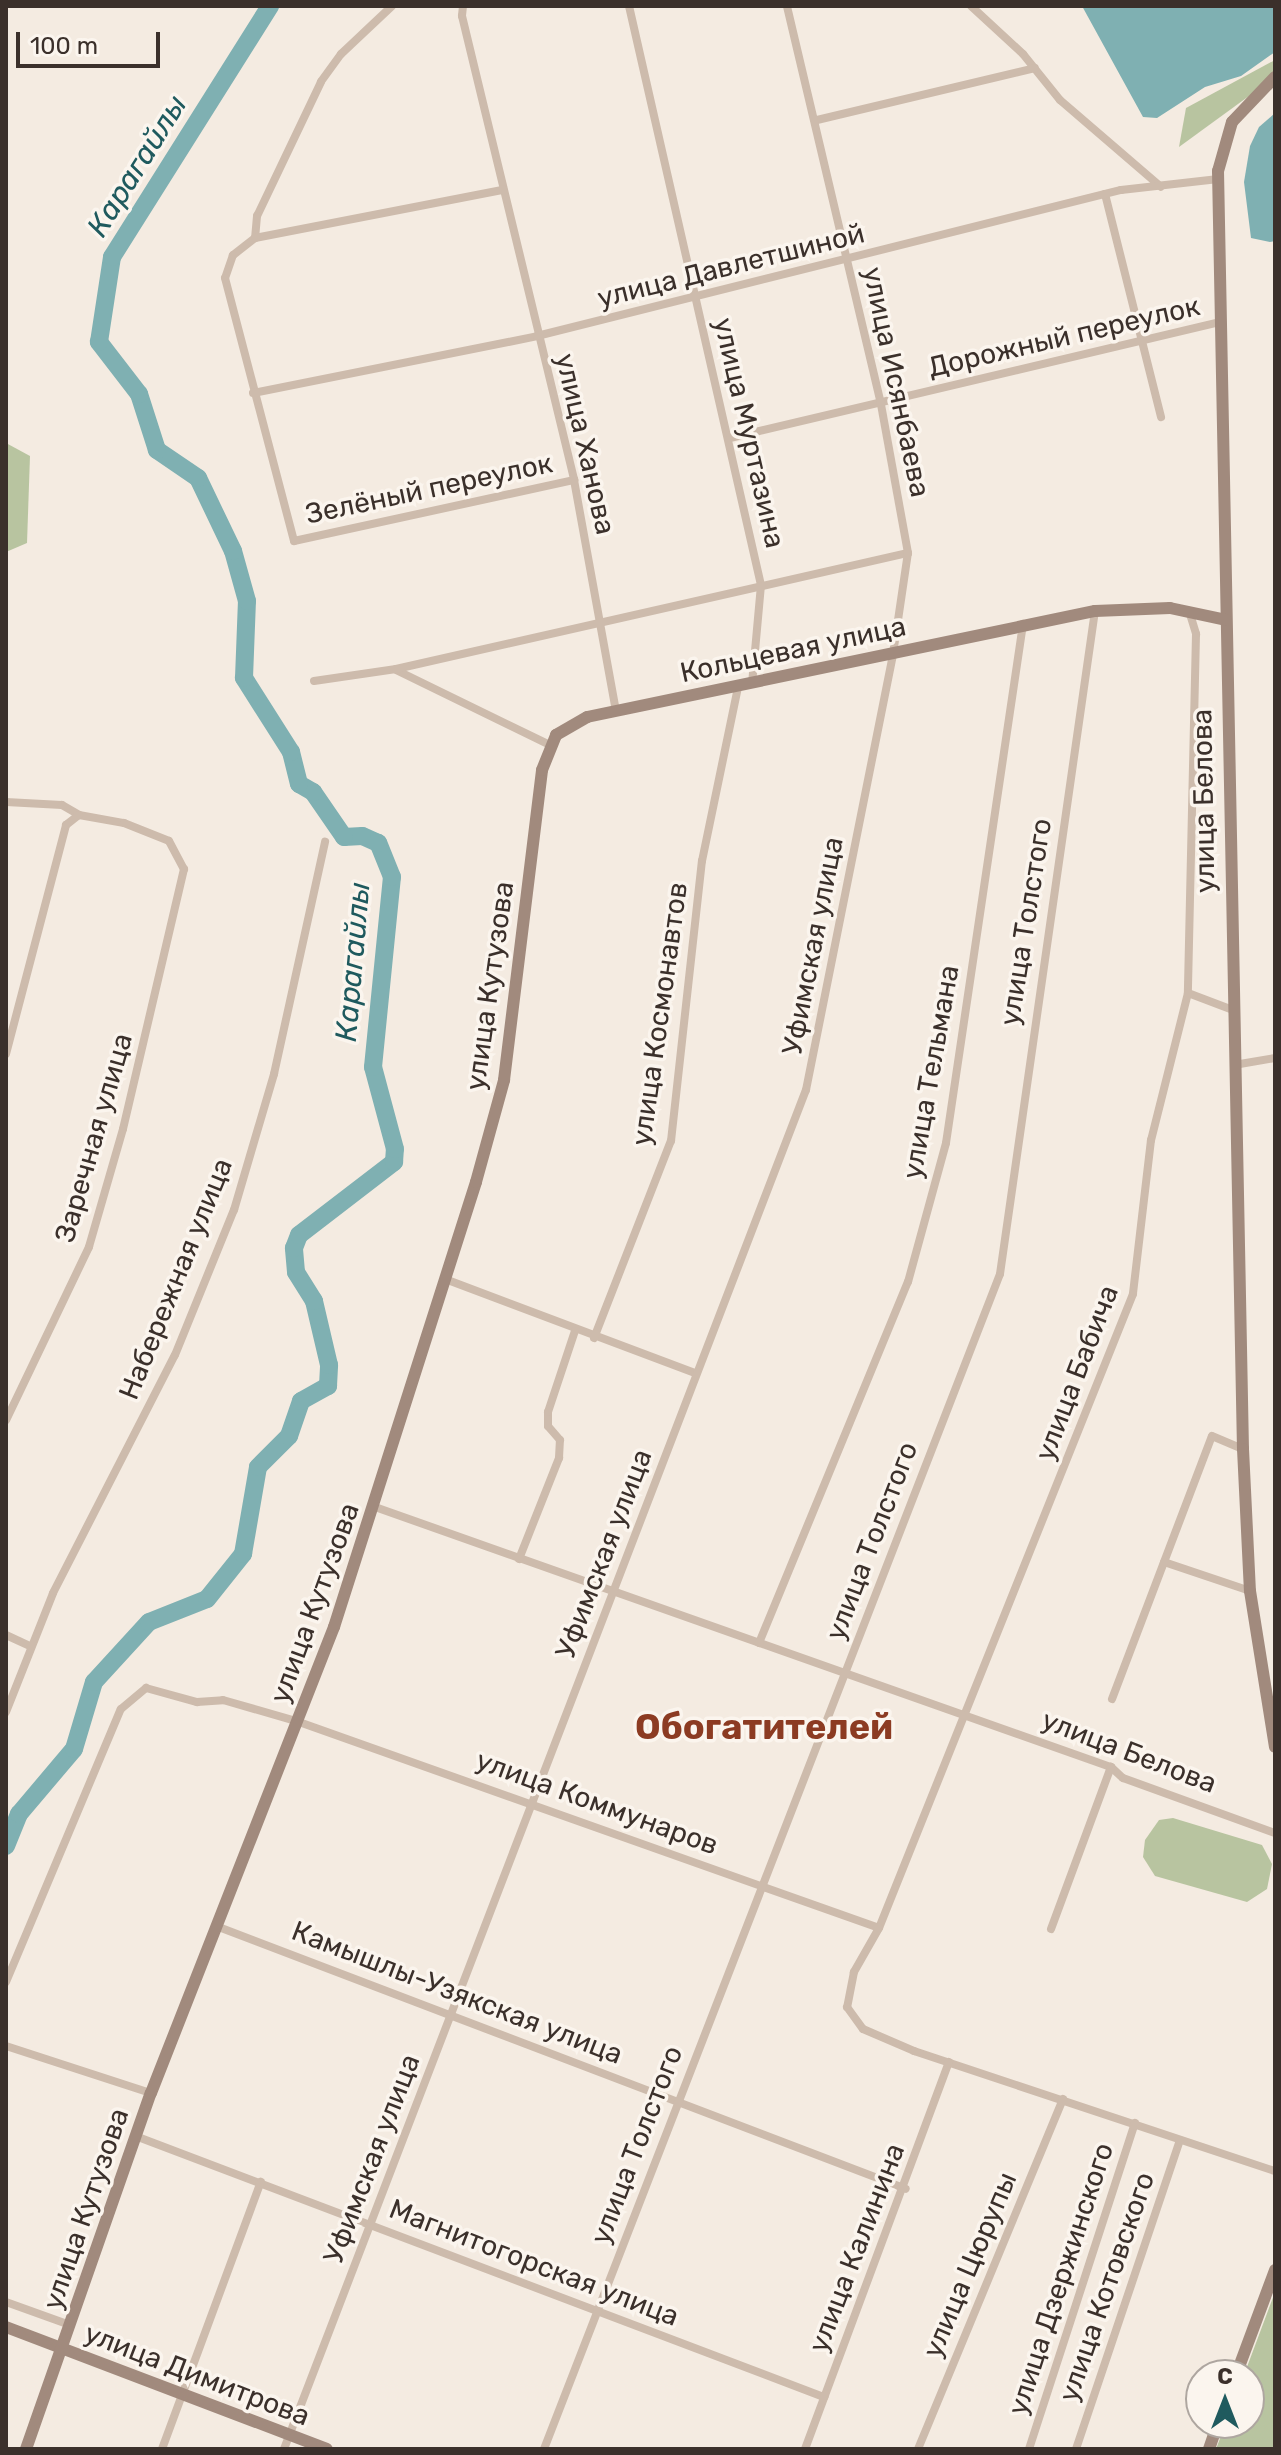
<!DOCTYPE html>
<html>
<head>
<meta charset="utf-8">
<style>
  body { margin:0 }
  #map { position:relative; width:1281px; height:2455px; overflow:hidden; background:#f4ebe1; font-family:Rubik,sans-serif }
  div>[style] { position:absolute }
  .green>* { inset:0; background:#b8c4a0 }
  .water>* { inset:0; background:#7fb0b2 }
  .river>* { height:18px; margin:-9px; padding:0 9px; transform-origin:9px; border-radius:9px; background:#7fb0b2 }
  .street>* { height:8px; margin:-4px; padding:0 4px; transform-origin:4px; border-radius:4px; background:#cdbbac }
  .secondary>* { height:12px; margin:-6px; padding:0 6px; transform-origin:6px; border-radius:6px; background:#a18a7d }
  span { translate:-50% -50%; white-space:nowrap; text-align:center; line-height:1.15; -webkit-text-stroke:7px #fbf5ee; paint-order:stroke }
  .street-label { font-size:28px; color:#3b302b }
  .water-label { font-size:30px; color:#1f5a5e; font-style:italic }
  .district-label { font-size:36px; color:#8c3b22; font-weight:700 }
  .frame { position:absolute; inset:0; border:8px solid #3b302b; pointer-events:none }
  .north { position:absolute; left:1185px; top:2359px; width:80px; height:80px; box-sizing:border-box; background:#fbf5ee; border:2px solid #aea6a0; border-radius:50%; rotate:0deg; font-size:22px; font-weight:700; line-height:32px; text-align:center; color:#3b302b }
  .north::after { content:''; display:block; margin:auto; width:28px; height:36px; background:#1f5a5e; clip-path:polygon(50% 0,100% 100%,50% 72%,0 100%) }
  .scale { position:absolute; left:16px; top:32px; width:144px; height:36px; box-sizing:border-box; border:4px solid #3b302b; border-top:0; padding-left:10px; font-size:24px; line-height:28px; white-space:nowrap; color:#3b302b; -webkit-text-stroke:6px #fbf5ee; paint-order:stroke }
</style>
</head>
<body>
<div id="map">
  <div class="green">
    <div style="clip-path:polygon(1275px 60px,1275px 77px,1179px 147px,1186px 108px)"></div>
    <div style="clip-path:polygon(6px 443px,30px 456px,27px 543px,6px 552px)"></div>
    <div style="clip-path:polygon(1173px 1818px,1262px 1845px,1272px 1864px,1267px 1889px,1247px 1902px,1155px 1876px,1143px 1857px,1145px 1840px,1159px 1820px)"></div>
    <div style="clip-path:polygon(1275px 2292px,1275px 2449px,1216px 2449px,1226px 2423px,1249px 2423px,1249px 2375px,1244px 2375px)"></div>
  </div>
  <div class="water">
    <div style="clip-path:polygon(1082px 6px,1275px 6px,1275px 52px,1241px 76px,1205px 87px,1157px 118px,1143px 117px)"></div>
    <div style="clip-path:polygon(1275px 113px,1275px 241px,1270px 242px,1251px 238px,1244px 182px,1250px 146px,1259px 127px)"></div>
  </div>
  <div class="river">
    <div style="left:6px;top:1846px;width:35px;rotate:-68deg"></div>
    <div style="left:19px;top:1814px;width:85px;rotate:-49.8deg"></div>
    <div style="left:74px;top:1749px;width:70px;rotate:-73.4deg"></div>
    <div style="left:94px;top:1682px;width:81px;rotate:-47.5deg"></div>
    <div style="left:149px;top:1622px;width:62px;rotate:-21.6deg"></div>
    <div style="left:207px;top:1599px;width:58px;rotate:-51.3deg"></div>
    <div style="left:243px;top:1554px;width:88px;rotate:-80.2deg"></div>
    <div style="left:258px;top:1467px;width:44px;rotate:-45deg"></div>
    <div style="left:289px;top:1436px;width:37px;rotate:-71deg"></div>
    <div style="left:301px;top:1401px;width:31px;rotate:-29deg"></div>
    <div style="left:328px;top:1386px;width:21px;rotate:-87deg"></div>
    <div style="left:329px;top:1365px;width:66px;rotate:-103.2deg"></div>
    <div style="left:314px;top:1301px;width:34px;rotate:-122deg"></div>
    <div style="left:296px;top:1272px;width:24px;rotate:-95deg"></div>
    <div style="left:294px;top:1248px;width:14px;rotate:-69deg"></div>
    <div style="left:299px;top:1235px;width:120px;rotate:-37.5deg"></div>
    <div style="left:394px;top:1162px;width:13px;rotate:-86deg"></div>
    <div style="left:395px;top:1149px;width:85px;rotate:-105deg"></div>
    <div style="left:373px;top:1067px;width:191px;rotate:-84.3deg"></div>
    <div style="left:392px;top:877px;width:37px;rotate:-112deg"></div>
    <div style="left:378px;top:843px;width:17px;rotate:-156deg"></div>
    <div style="left:362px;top:836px;width:18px;rotate:177deg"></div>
    <div style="left:344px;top:837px;width:55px;rotate:-124.6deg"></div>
    <div style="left:313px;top:792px;width:16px;rotate:-150deg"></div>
    <div style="left:299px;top:784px;width:33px;rotate:-104deg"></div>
    <div style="left:291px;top:752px;width:88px;rotate:-122.4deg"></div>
    <div style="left:244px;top:678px;width:77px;rotate:-87.8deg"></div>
    <div style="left:247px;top:601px;width:52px;rotate:-105.6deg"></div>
    <div style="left:233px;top:551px;width:81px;rotate:-115.6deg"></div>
    <div style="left:198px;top:478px;width:50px;rotate:-145.7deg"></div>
    <div style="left:157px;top:450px;width:59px;rotate:-107.8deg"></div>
    <div style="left:139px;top:394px;width:66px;rotate:-127.6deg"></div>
    <div style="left:99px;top:342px;width:86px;rotate:-81.3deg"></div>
    <div style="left:112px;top:257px;width:297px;rotate:-57.8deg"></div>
  </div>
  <div class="street">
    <div style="left:392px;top:6px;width:70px;rotate:136.7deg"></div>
    <div style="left:341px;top:54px;width:34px;rotate:126deg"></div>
    <div style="left:321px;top:82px;width:148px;rotate:115.5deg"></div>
    <div style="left:257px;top:216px;width:22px;rotate:95deg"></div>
    <div style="left:255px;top:238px;width:28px;rotate:142deg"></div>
    <div style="left:233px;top:255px;width:24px;rotate:109deg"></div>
    <div style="left:225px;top:278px;width:272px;rotate:75.3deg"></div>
    <div style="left:294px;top:541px;width:287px;rotate:-12.3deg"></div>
    <div style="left:463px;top:6px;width:10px;rotate:96deg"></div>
    <div style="left:462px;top:16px;width:477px;rotate:76.4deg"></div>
    <div style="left:574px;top:480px;width:234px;rotate:79.7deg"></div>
    <div style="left:629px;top:6px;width:594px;rotate:77.16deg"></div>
    <div style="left:761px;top:585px;width:99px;rotate:95.2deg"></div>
    <div style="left:971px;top:6px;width:71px;rotate:42.7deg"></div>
    <div style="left:1023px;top:54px;width:59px;rotate:51.2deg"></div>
    <div style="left:1060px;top:100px;width:133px;rotate:40.7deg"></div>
    <div style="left:817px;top:120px;width:224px;rotate:-13.4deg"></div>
    <div style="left:1105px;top:194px;width:230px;rotate:75.9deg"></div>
    <div style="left:255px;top:238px;width:253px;rotate:-11deg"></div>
    <div style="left:253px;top:393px;width:290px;rotate:-11.3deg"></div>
    <div style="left:537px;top:336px;width:602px;rotate:-14.04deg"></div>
    <div style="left:1121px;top:190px;width:98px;rotate:-6.5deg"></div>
    <div style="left:730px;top:438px;width:504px;rotate:-13.32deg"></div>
    <div style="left:1190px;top:614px;width:21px;rotate:73deg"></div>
    <div style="left:1196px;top:634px;width:359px;rotate:91.3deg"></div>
    <div style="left:1188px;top:993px;width:152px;rotate:104.1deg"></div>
    <div style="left:1151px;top:1140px;width:155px;rotate:96.7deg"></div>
    <div style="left:1133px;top:1294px;width:683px;rotate:111.83deg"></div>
    <div style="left:879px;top:1928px;width:51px;rotate:119.6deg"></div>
    <div style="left:854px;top:1972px;width:36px;rotate:101deg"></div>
    <div style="left:847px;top:2007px;width:27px;rotate:54deg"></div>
    <div style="left:863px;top:2029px;width:56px;rotate:23.3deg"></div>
    <div style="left:914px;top:2051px;width:380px;rotate:18.4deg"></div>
    <div style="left:396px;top:670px;width:171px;rotate:26deg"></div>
    <div style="left:314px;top:681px;width:83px;rotate:-8.3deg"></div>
    <div style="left:396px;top:669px;width:525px;rotate:-12.77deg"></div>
    <div style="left:6px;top:802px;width:56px;rotate:3.1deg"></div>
    <div style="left:62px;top:805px;width:20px;rotate:30deg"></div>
    <div style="left:79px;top:815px;width:46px;rotate:10.1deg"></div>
    <div style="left:124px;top:823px;width:48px;rotate:21.8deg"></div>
    <div style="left:169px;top:841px;width:32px;rotate:62deg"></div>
    <div style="left:184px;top:869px;width:267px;rotate:103.2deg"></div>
    <div style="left:123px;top:1129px;width:123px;rotate:106.1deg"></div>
    <div style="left:89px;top:1247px;width:192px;rotate:115.6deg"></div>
    <div style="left:1188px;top:993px;width:48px;rotate:20.7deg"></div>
    <div style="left:6px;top:1054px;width:237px;rotate:-75.3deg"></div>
    <div style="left:66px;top:825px;width:16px;rotate:-38deg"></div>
    <div style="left:1234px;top:1065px;width:42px;rotate:-9.7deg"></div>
    <div style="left:445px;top:1279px;width:267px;rotate:20.6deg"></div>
    <div style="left:594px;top:1338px;width:212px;rotate:-68.7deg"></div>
    <div style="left:671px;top:1141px;width:282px;rotate:-83.7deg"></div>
    <div style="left:702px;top:861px;width:178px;rotate:-78.3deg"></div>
    <div style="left:375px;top:1507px;width:781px;rotate:19.46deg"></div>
    <div style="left:1111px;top:1767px;width:16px;rotate:43deg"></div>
    <div style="left:1123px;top:1778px;width:162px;rotate:19.9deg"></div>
    <div style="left:519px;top:1559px;width:109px;rotate:-68.4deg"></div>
    <div style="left:559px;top:1458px;width:18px;rotate:-87deg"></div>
    <div style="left:560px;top:1440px;width:18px;rotate:-131deg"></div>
    <div style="left:548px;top:1426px;width:14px;rotate:-90deg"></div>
    <div style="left:548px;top:1412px;width:85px;rotate:-71.6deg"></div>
    <div style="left:1164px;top:1562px;width:91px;rotate:18.6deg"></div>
    <div style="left:6px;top:1635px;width:26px;rotate:25deg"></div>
    <div style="left:759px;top:1643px;width:391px;rotate:-67.6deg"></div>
    <div style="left:908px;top:1282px;width:144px;rotate:-74.7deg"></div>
    <div style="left:946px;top:1143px;width:525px;rotate:-81.56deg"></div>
    <div style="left:1112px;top:1699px;width:281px;rotate:-69.2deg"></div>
    <div style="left:1212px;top:1436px;width:34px;rotate:23deg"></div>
    <div style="left:6px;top:1712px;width:128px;rotate:-68.4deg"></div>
    <div style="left:53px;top:1593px;width:267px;rotate:-62.9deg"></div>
    <div style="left:175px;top:1355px;width:157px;rotate:-67.9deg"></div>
    <div style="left:234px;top:1210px;width:142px;rotate:-73.6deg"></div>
    <div style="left:274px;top:1074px;width:238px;rotate:-77.6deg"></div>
    <div style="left:216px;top:1926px;width:738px;rotate:20.86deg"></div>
    <div style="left:1051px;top:1929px;width:173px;rotate:-69.7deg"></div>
    <div style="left:6px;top:1982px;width:296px;rotate:-67.2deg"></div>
    <div style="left:121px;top:1709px;width:33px;rotate:-40deg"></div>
    <div style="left:146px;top:1688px;width:53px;rotate:15.4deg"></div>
    <div style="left:197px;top:1702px;width:26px;rotate:-4deg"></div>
    <div style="left:223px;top:1700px;width:79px;rotate:16.1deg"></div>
    <div style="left:299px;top:1722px;width:615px;rotate:19.55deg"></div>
    <div style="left:6px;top:2046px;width:152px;rotate:18deg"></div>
    <div style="left:138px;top:2137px;width:734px;rotate:20.76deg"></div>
    <div style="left:6px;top:2302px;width:68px;rotate:19.8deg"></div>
    <div style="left:162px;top:2449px;width:285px;rotate:-69.7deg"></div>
    <div style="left:284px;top:2449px;width:1456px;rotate:-68.99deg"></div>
    <div style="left:806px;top:1090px;width:445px;rotate:-78.7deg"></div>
    <div style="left:893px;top:654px;width:102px;rotate:-81.6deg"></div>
    <div style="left:908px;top:553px;width:151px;rotate:-100.3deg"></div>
    <div style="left:881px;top:404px;width:409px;rotate:-103.3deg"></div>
    <div style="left:544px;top:2449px;width:1260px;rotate:-68.79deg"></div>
    <div style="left:1000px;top:1274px;width:670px;rotate:-81.85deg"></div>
    <div style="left:805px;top:2449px;width:413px;rotate:-69.6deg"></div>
    <div style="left:918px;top:2449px;width:379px;rotate:-67.5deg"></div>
    <div style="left:1029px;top:2449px;width:343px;rotate:-72deg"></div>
    <div style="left:1076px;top:2449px;width:326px;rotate:-71.4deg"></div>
  </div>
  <div class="secondary">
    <div style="left:1275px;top:77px;width:62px;rotate:133.7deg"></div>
    <div style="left:1232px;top:122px;width:51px;rotate:105.9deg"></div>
    <div style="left:1218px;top:171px;width:1278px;rotate:88.88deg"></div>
    <div style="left:1243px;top:1449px;width:142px;rotate:87.2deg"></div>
    <div style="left:1250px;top:1591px;width:158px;rotate:80.9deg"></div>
    <div style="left:6px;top:2327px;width:343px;rotate:20.8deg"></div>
    <div style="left:1236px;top:2375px;width:112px;rotate:-69.6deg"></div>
    <div style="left:26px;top:2449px;width:377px;rotate:-70.7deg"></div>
    <div style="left:151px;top:2093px;width:501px;rotate:-68.56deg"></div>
    <div style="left:334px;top:1627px;width:467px;rotate:-72.3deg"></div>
    <div style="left:476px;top:1182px;width:106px;rotate:-74.6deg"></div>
    <div style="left:504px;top:1080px;width:312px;rotate:-83deg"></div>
    <div style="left:542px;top:770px;width:38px;rotate:-68deg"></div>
    <div style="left:556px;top:735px;width:36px;rotate:-30deg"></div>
    <div style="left:587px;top:717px;width:519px;rotate:-11.79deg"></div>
    <div style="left:1095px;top:611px;width:75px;rotate:-2.3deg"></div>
    <div style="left:1170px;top:608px;width:57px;rotate:12.1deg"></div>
    <div style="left:1209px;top:2449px;width:28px;rotate:-71deg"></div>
  </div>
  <div class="street-label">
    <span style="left:731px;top:266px;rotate:-14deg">улица Давлетшиной</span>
    <span style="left:1064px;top:337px;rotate:-13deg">Дорожный переулок</span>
    <span style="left:896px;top:382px;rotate:78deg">улица Исянбаева</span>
    <span style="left:749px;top:433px;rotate:77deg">улица Муртазина</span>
    <span style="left:585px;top:444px;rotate:77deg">улица Ханова</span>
    <span style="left:429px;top:489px;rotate:-12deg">Зелёный переулок</span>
    <span style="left:793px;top:650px;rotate:-12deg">Кольцевая улица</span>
    <span style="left:1204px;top:801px;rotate:-91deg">улица Белова</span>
    <span style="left:1026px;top:922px;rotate:-81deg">улица Толстого</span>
    <span style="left:813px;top:946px;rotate:-79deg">Уфимская улица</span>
    <span style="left:490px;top:986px;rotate:-82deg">улица Кутузова</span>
    <span style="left:660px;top:1014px;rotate:-82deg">улица Космонавтов</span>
    <span style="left:931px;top:1072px;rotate:-80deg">улица Тельмана</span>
    <span style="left:94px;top:1138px;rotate:-74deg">Заречная улица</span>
    <span style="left:176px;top:1279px;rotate:-68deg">Набережная улица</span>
    <span style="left:1077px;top:1373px;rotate:-69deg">улица Бабича</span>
    <span style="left:872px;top:1541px;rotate:-69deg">улица Толстого</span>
    <span style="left:604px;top:1554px;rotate:-69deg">Уфимская улица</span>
    <span style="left:315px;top:1603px;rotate:-70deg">улица Кутузова</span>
    <span style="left:1129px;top:1752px;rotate:21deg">улица Белова</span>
    <span style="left:597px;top:1803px;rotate:20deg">улица Коммунаров</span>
    <span style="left:457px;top:1993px;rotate:21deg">Камышлы-Узякская улица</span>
    <span style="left:637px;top:2145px;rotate:-69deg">улица Толстого</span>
    <span style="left:372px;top:2159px;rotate:-69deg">Уфимская улица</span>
    <span style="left:86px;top:2209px;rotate:-71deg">улица Кутузова</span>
    <span style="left:857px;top:2248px;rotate:-69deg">улица Калинина</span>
    <span style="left:534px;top:2263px;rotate:21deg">Магнитогорская улица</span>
    <span style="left:970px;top:2265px;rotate:-67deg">улица Цюрупы</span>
    <span style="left:1061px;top:2279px;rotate:-72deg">улица Дзержинского</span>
    <span style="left:1107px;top:2287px;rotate:-71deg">улица Котовского</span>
    <span style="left:197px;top:2375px;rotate:21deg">улица Димитрова</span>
  </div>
  <div class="water-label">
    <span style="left:137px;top:166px;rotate:-58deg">Карагайлы</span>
    <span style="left:353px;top:962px;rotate:-85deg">Карагайлы</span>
  </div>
  <div class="district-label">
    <span style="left:764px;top:1727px">Обогатителей</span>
  </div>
  <div class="frame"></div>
  <div class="north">С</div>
  <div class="scale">100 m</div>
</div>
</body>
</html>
